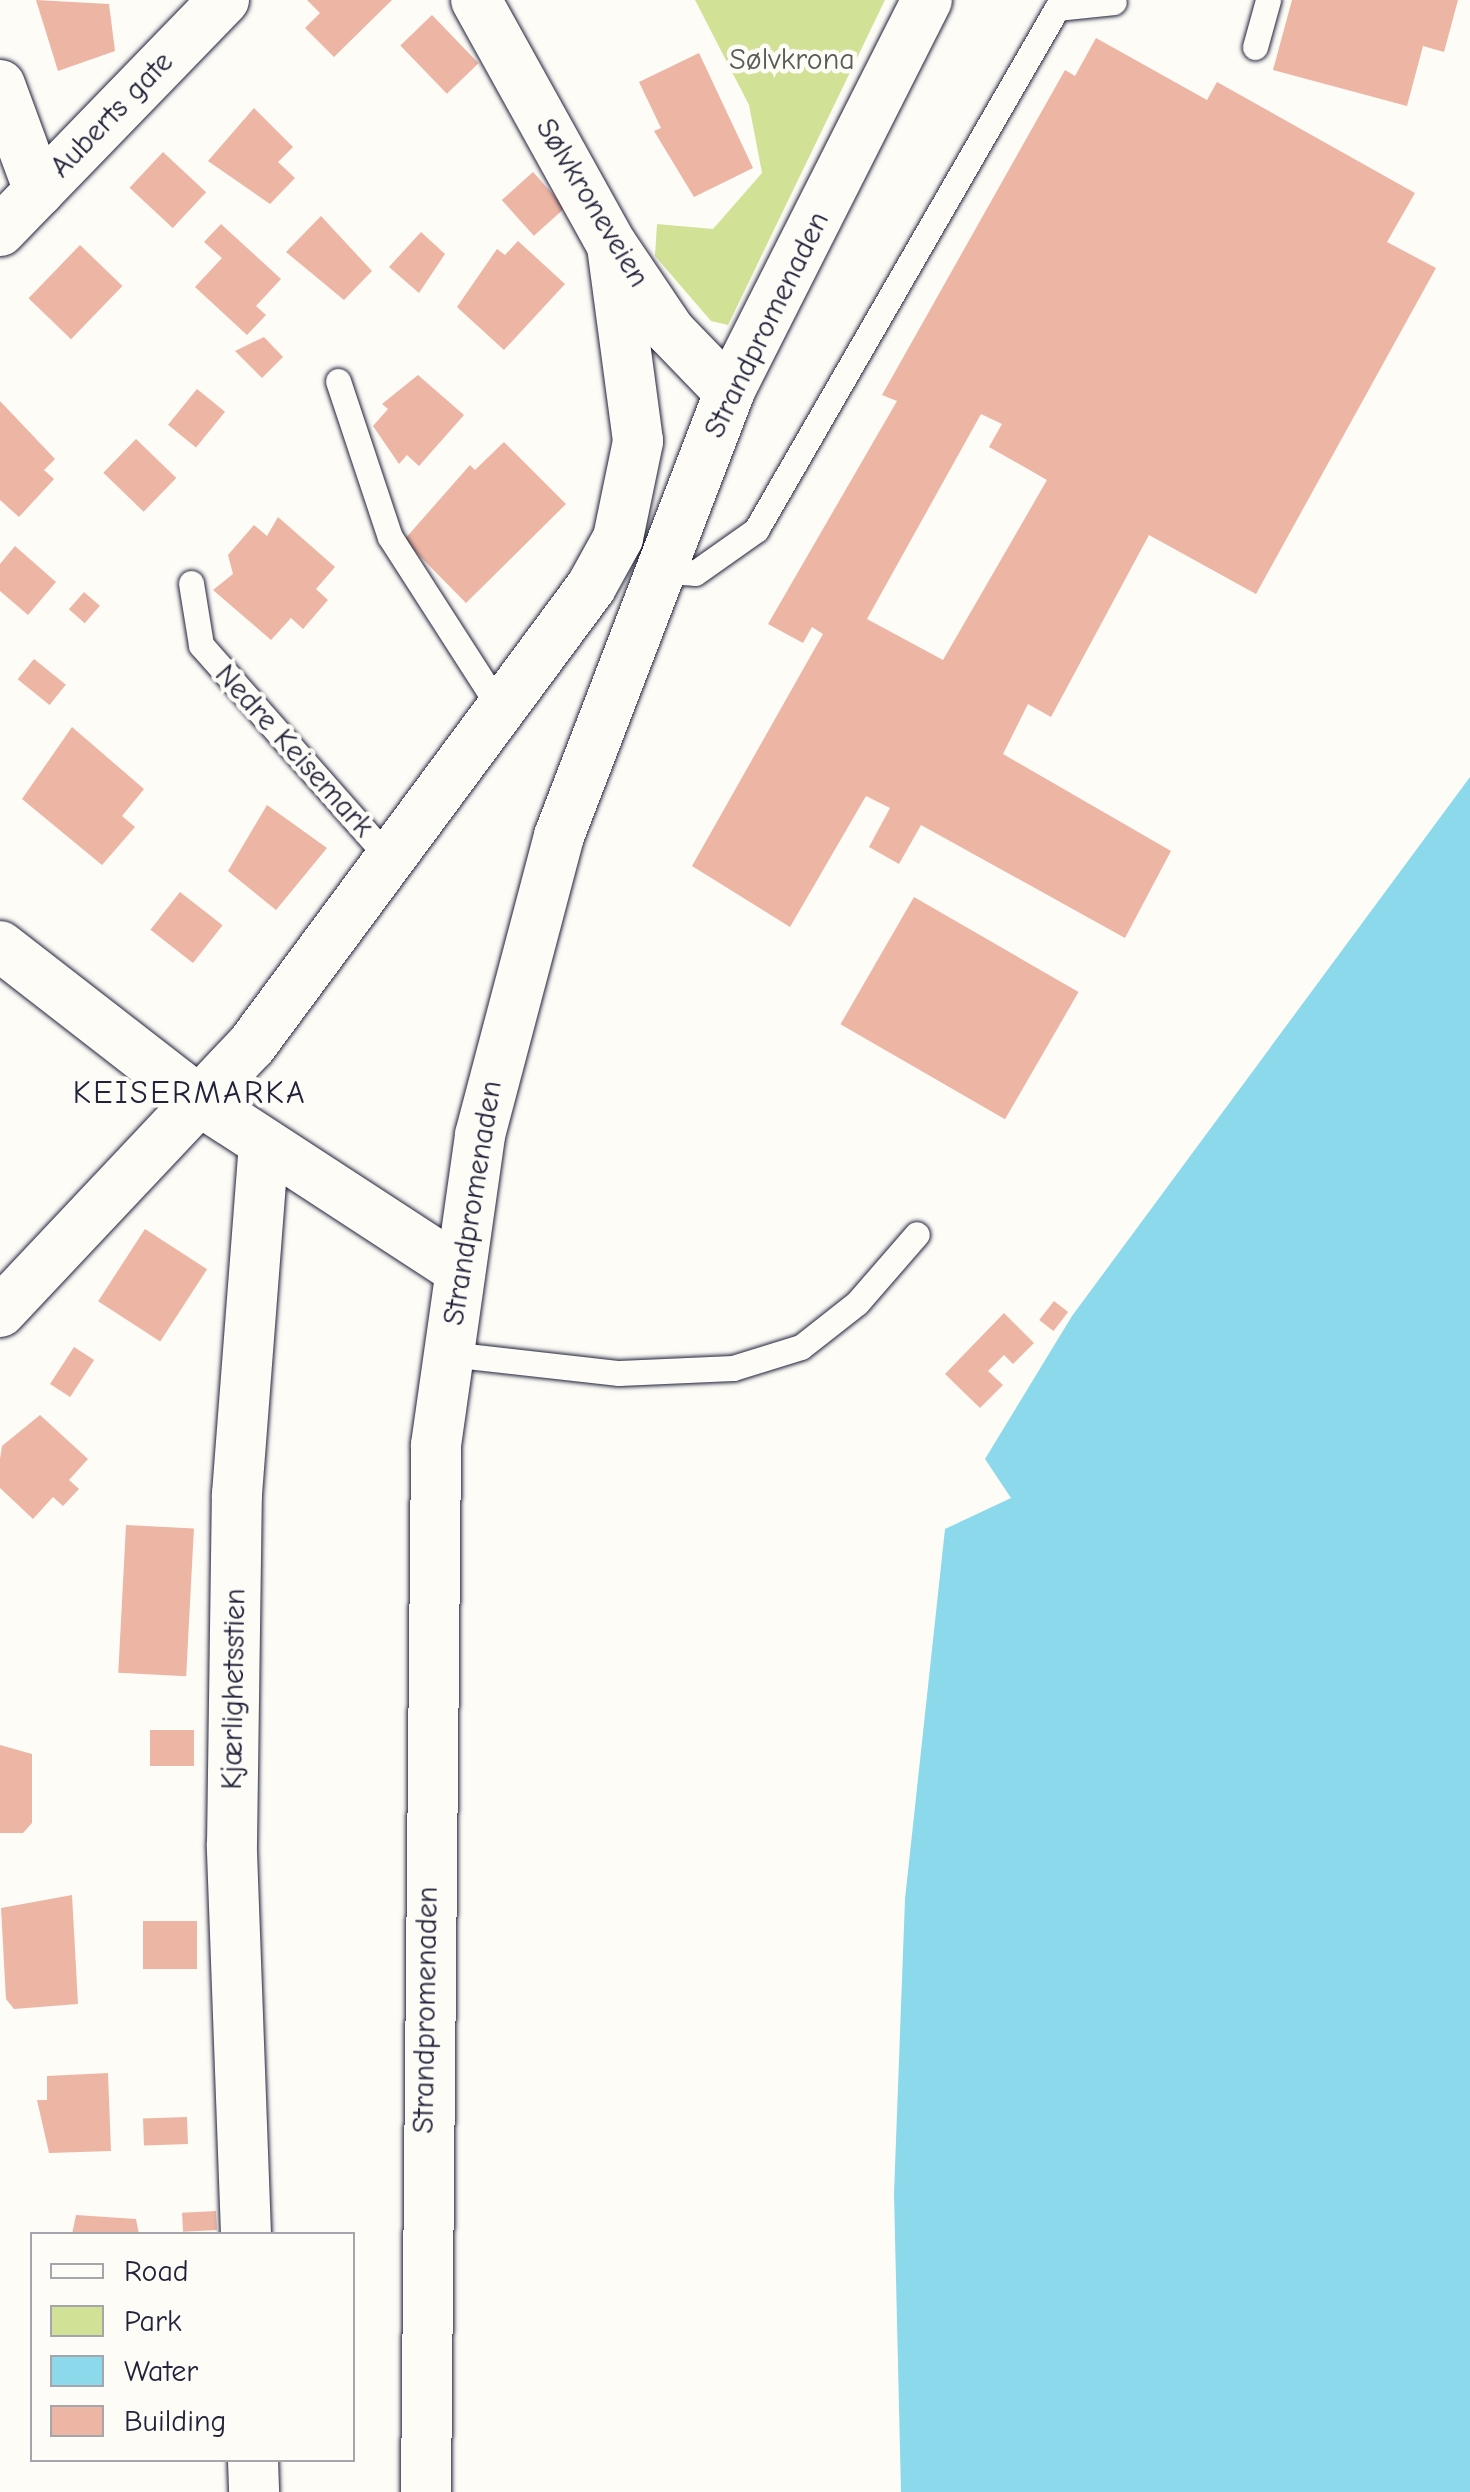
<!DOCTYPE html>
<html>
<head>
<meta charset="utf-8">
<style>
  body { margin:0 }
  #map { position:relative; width:1470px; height:2492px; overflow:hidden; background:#fdfcf7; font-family:"Comic Neue",sans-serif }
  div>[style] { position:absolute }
  .green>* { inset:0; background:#d1e297 }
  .water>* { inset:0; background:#8cd9ec }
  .building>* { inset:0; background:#edb5a4; transform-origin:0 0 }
  .roads { filter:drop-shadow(0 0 2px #22223b) drop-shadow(0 0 2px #22223b) }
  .service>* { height:25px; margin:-12.5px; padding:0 12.5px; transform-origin:12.5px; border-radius:12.5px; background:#fdfcf7 }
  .minor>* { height:50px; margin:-25px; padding:0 25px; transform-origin:25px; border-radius:25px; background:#fdfcf7 }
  span { translate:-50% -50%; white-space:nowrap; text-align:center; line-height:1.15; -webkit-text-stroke:9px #fdfcf7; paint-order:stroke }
  .park-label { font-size:30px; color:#575c57 }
  .street-label { font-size:30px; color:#22223b }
  .neighbourhood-label { font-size:32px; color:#22223b; letter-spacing:2.5px }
  .legend { position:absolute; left:30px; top:2232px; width:325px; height:230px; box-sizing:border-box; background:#fdfcf7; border:2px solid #a5a5ac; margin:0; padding:12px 18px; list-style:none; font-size:30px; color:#22223b }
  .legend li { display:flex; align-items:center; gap:20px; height:50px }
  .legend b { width:50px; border:2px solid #a5a5ac }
</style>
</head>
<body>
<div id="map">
  <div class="green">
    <div style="clip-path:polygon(695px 0,885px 0,728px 325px,711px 321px,655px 256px,657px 224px,713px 229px,762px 173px,749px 105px)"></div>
  </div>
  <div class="water">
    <div style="clip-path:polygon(1470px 777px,1470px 2492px,901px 2492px,894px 2194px,905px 1899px,945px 1529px,1011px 1498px,985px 1459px,1072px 1316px)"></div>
  </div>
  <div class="building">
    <div style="clip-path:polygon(36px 0,109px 4px,115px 51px,58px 71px)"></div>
    <div style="clip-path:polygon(307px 0,392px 0,334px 57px,305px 28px,320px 13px)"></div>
    <div style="clip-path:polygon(1292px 0,1458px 0,1444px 52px,1423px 46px,1407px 106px,1273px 70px)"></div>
    <div style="left:432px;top:15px;width:67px;height:44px;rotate:46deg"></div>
    <div style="clip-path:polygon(evenodd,1096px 38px,1207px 100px,1217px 82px,1415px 193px,1387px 242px,1436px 268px,1256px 594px,1149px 535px,1051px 717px,1028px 704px,1003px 754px,1171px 851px,1125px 938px,921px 825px,899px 864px,869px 847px,890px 808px,866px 796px,790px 927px,692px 866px,823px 634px,812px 627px,803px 643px,768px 624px,897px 401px,882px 395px,1065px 70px,1075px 76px,1096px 38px,981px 414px,1002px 424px,989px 447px,1047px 480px,943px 660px,867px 619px,981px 414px)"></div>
    <div style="clip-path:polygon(699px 53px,753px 168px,694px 197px,654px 131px,661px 128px,639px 82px)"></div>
    <div style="clip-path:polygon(254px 108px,293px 147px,278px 162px,295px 178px,270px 204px,208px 161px)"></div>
    <div style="left:163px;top:152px;width:59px;height:49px;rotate:43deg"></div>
    <div style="left:533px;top:172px;width:48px;height:42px;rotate:48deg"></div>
    <div style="clip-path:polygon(321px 216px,372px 271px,344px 300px,286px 252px)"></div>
    <div style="clip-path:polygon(221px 224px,281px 279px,256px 306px,266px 315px,247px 335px,195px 287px,222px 258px,204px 242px)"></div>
    <div style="clip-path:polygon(421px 232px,445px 254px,419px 293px,389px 267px)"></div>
    <div style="clip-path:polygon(518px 241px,565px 284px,504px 350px,457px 307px,497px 249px,505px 255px)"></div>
    <div style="left:80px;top:245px;width:59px;height:74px;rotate:44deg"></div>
    <div style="clip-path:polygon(264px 337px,283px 357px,262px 378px,235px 351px)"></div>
    <div style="clip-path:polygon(418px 375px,464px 415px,419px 466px,407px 455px,399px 464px,373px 426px,388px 409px,382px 404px)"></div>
    <div style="left:197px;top:389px;width:36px;height:46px;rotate:39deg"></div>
    <div style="clip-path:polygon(0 401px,55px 459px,44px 470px,54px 479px,19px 517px,0 500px)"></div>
    <div style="left:136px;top:439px;width:56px;height:47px;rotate:44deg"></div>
    <div style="clip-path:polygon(504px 442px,566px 504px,466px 603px,404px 540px,470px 465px,475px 470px)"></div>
    <div style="clip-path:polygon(278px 517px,335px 567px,316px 589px,328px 600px,303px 629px,291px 618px,271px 640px,213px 590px,233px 574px,228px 555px,254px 525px,267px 536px)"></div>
    <div style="clip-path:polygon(15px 546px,56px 582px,28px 615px,0 591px,0 564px)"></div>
    <div style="left:84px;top:592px;width:21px;height:23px;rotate:41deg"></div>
    <div style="left:34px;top:659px;width:41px;height:26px;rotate:39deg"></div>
    <div style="clip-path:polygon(72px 727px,144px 789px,122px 816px,135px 827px,102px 865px,22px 799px)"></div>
    <div style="clip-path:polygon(267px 805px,327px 848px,276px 910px,228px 871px)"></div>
    <div style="left:180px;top:892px;width:54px;height:48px;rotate:38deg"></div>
    <div style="left:914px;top:897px;width:190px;height:147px;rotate:30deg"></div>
    <div style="left:145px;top:1229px;width:74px;height:86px;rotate:33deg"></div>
    <div style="left:1054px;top:1301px;width:18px;height:24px;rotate:38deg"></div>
    <div style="clip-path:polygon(1004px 1313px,1034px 1343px,1013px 1364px,1004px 1355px,988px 1371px,1003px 1385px,980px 1408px,945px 1374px)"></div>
    <div style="left:74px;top:1347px;width:24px;height:44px;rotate:33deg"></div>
    <div style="clip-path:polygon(40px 1415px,88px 1459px,69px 1480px,79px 1489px,63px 1506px,53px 1497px,33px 1519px,0 1488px,0 1459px,2px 1446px)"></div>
    <div style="left:126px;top:1525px;width:68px;height:148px;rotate:3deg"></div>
    <div style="left:150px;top:1730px;width:44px;height:36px"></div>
    <div style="clip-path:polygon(0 1745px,32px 1754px,32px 1823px,23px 1833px,0 1833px)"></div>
    <div style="clip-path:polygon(72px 1895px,78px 2004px,14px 2009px,6px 1999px,1px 1908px)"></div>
    <div style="left:143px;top:1921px;width:54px;height:48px"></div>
    <div style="clip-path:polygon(108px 2073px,111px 2151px,49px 2153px,37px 2100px,47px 2100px,47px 2076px)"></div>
    <div style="left:187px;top:2117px;width:27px;height:44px;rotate:88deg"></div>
    <div style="left:216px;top:2211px;width:19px;height:34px;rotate:87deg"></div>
    <div style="clip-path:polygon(76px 2215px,136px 2219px,139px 2234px,72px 2234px)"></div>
  </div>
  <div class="roads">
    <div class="service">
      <div style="left:1255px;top:47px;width:49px;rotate:-74.5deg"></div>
      <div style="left:338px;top:381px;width:164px;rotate:71.6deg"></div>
      <div style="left:390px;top:537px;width:206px;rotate:57.3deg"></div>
      <div style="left:661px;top:571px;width:34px;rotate:3deg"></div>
      <div style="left:695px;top:573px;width:75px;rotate:-35.2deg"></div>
      <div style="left:756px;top:530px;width:603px;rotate:-60.03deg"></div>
      <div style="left:1057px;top:8px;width:57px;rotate:-6deg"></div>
      <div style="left:191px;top:583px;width:63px;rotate:80.8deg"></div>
      <div style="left:201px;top:645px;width:284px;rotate:48.6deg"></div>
      <div style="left:449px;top:1354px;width:171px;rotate:6.4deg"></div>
      <div style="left:619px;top:1373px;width:114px;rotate:-2.5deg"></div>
      <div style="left:733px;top:1368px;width:71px;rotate:-17.2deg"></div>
      <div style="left:801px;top:1347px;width:71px;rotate:-38.2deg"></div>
      <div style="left:857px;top:1303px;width:91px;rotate:-49deg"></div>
    </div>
    <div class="minor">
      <div style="left:476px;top:0;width:280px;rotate:61deg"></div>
      <div style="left:612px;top:245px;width:104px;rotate:56deg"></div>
      <div style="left:670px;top:331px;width:85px;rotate:46deg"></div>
      <div style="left:0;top:85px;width:113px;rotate:69.8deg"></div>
      <div style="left:0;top:231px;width:322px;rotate:-45.9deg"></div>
      <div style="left:0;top:946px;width:253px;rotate:37.8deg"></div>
      <div style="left:200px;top:1101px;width:306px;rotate:33.1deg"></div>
      <div style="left:0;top:1312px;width:366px;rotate:-46.7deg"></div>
      <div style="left:251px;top:1046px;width:571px;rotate:-53.47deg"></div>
      <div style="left:591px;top:587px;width:56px;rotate:-61.1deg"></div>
      <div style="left:618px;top:538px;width:99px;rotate:-78.3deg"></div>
      <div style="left:638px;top:441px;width:198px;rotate:-97.6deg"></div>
      <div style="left:246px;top:2234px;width:390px;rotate:-92.1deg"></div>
      <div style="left:232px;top:1844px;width:350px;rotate:-89.2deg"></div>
      <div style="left:237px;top:1494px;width:350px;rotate:-85.6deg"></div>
      <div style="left:253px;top:2460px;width:32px;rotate:88deg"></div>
      <div style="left:426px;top:2492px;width:1047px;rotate:-89.45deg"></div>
      <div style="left:436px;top:1445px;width:313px;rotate:-81.9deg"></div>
      <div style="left:480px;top:1135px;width:309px;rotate:-75.2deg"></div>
      <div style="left:559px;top:836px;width:475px;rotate:-69deg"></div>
      <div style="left:729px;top:392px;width:439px;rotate:-63.2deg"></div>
    </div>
  </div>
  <div class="park-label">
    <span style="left:792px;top:60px">Sølvkrona</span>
  </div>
  <div class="street-label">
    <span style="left:112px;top:115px;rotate:-46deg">Auberts gate</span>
    <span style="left:592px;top:203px;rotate:59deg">Sølvkroneveien</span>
    <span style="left:767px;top:325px;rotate:-64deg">Strandpromenaden</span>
    <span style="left:294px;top:751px;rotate:48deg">Nedre Keisemark</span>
    <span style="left:473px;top:1203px;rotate:-81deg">Strandpromenaden</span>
    <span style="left:234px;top:1689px;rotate:-89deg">Kjærlighetsstien</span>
    <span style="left:426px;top:2010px;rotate:-89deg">Strandpromenaden</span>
  </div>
  <div class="neighbourhood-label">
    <span style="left:190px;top:1093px">KEISERMARKA</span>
  </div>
  <ul class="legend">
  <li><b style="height:12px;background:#fdfcf7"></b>Road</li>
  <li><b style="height:28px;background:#d1e297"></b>Park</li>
  <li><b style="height:28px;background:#8cd9ec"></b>Water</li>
  <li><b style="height:28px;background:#edb5a4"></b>Building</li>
  </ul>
</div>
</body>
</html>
